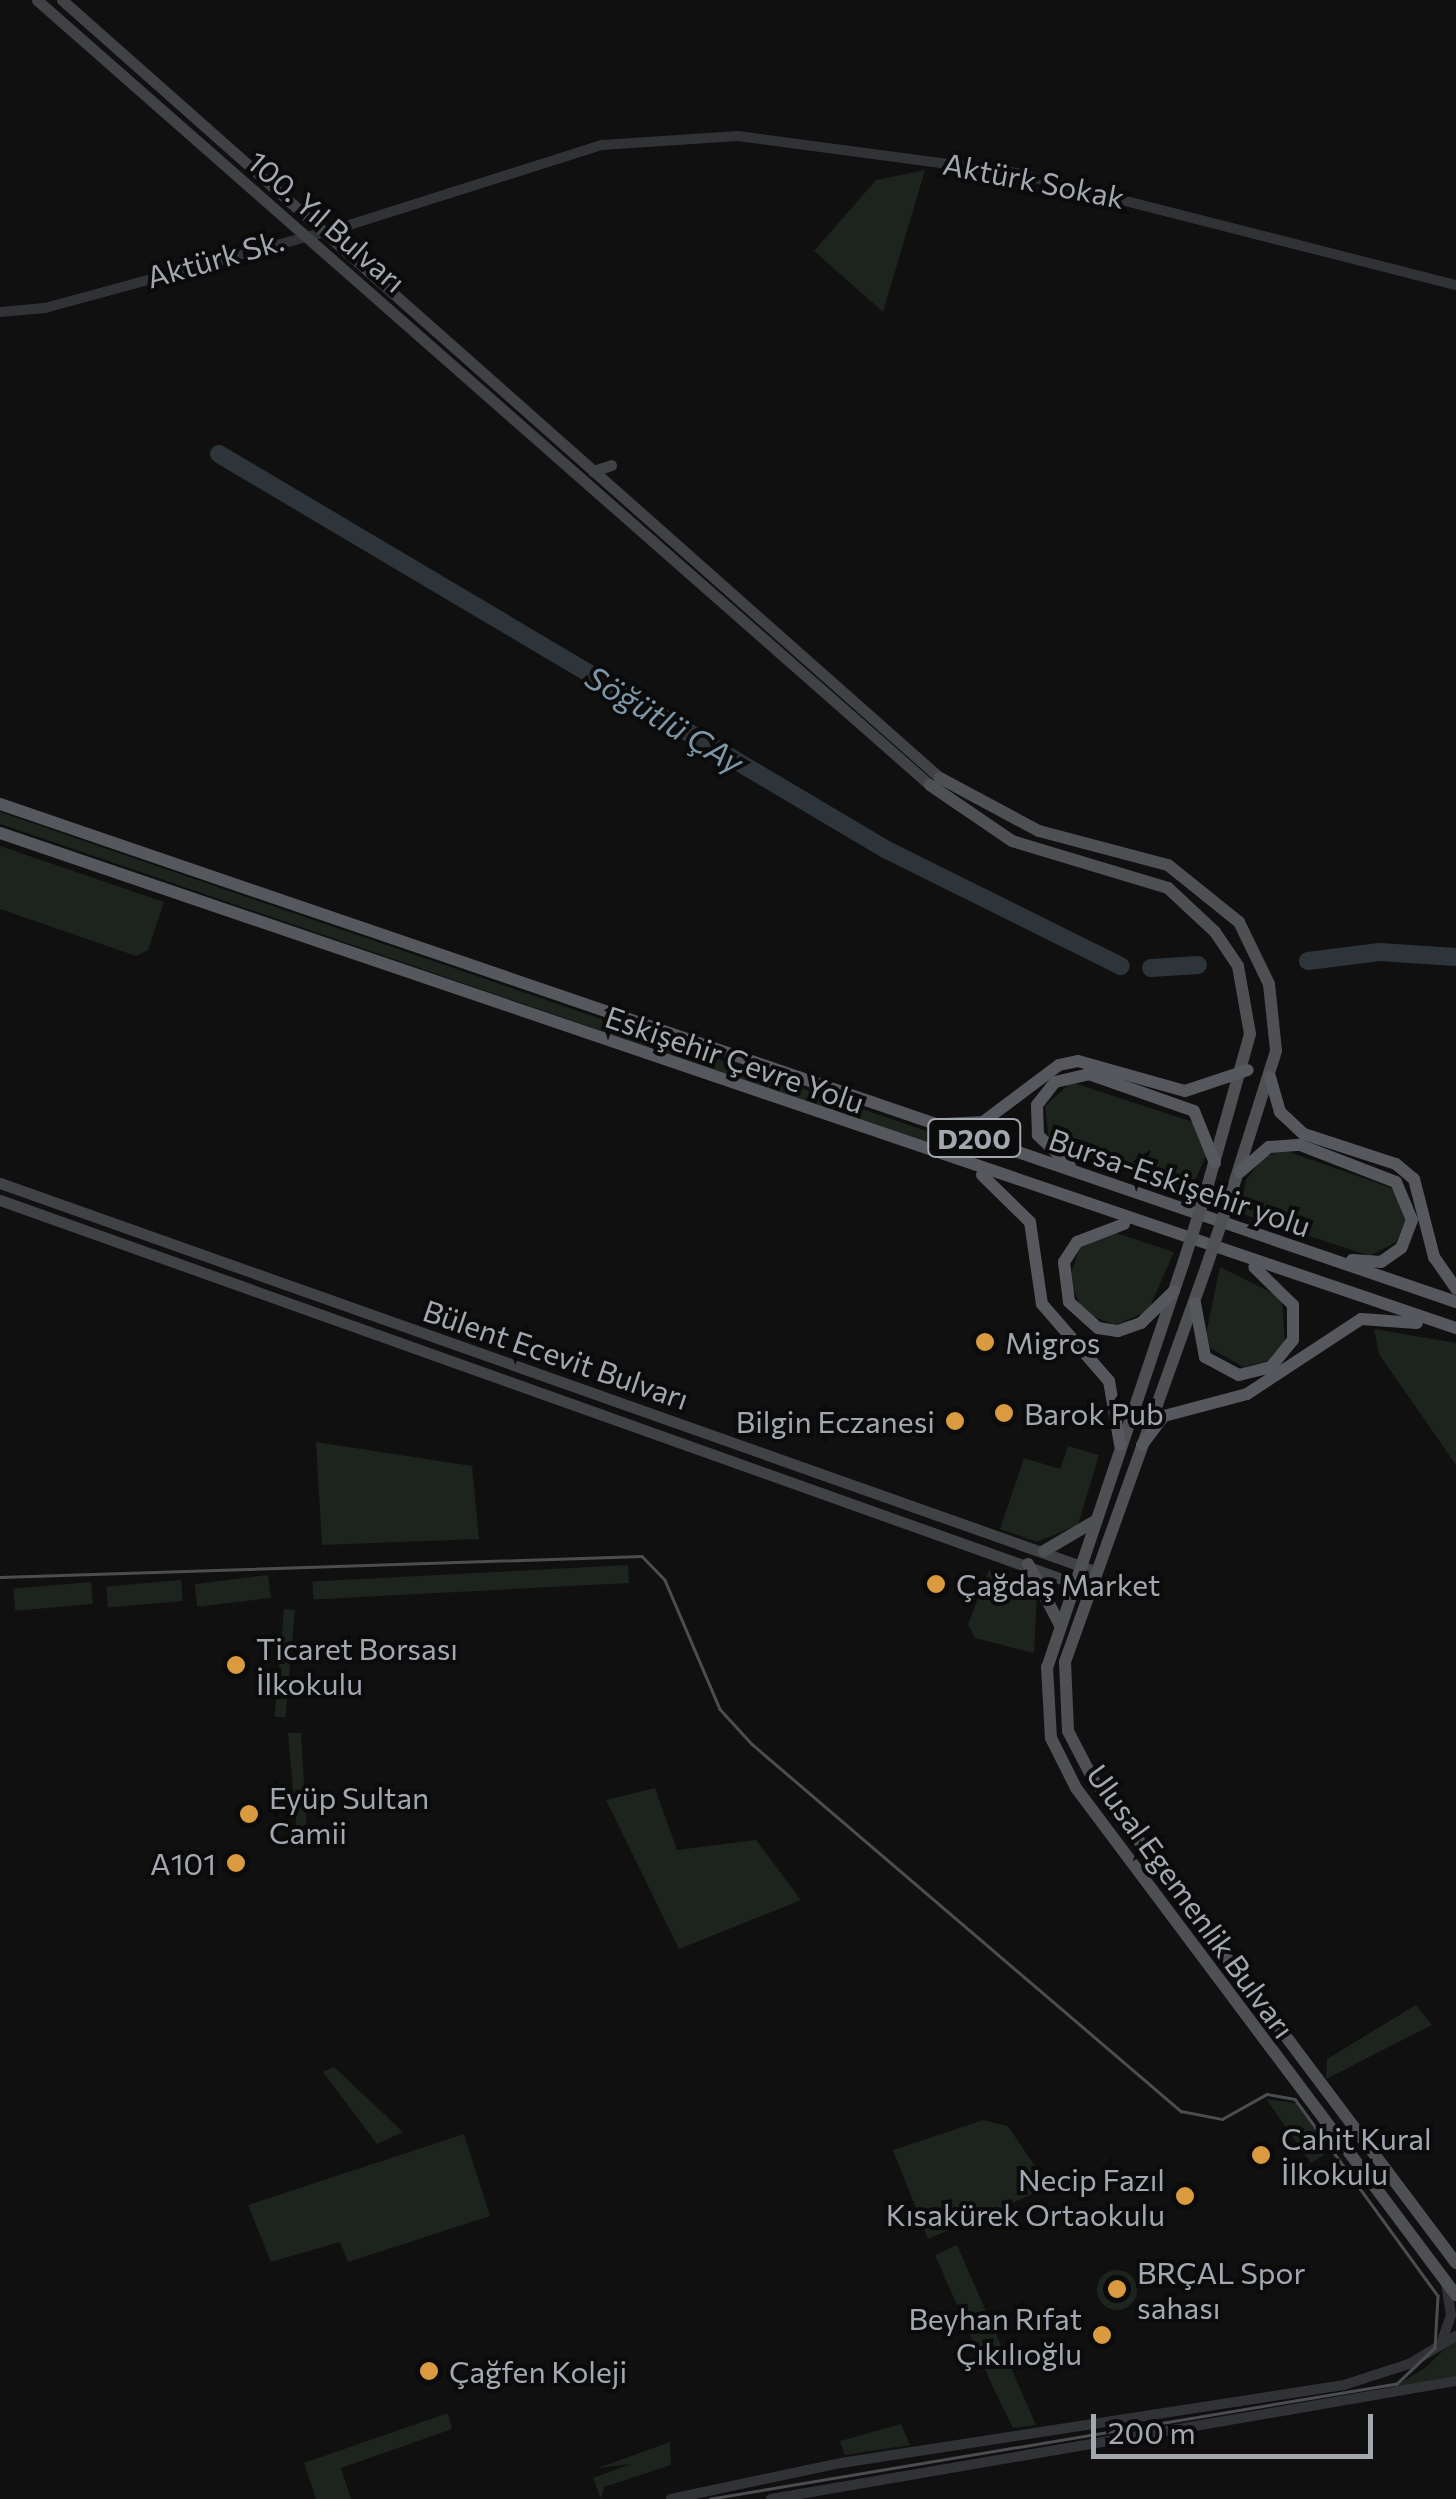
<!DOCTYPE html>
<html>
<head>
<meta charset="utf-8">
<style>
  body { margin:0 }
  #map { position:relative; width:1456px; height:2499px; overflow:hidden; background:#101011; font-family:Commissioner,sans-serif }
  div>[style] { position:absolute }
  .green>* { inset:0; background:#1d231d; transform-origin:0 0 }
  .round { border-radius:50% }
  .river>* { height:18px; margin:-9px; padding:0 9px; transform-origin:9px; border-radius:9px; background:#2d353a }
  .tertiary>* { height:10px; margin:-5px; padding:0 5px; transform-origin:5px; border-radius:5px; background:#313236 }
  .secondary>* { height:11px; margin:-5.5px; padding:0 5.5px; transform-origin:5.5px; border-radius:5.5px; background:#404245 }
  .primary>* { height:12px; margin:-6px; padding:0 6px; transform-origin:6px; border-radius:6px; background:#4e5054 }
  .trunk>* { height:12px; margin:-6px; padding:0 6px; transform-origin:6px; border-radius:6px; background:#56585d }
  .tram>* { height:2.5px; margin:-1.25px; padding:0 1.25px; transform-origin:1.25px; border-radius:1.25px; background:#4b4d50 }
  .primary-bridge>* { height:12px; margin:-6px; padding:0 6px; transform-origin:6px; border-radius:6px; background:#4e5054 }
  .dots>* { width:28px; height:28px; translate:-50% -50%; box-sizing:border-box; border:5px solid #0b0b0c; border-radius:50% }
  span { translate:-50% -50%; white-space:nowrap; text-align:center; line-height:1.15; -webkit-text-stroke:8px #0b0b0c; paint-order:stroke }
  .shield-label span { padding:2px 8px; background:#0b0b0c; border:2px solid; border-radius:8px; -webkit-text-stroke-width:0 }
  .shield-label { font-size:28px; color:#a3a8b0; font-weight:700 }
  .street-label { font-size:30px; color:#a3a8b0 }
  .poi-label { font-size:30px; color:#a3a8b0 }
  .left { translate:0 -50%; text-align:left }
  .right { translate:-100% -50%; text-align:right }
  .water-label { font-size:32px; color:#7d97a8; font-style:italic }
  .scale { position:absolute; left:1091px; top:2414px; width:282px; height:45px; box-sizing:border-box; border:5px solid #a3a8b0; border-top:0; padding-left:12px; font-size:30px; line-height:35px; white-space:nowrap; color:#a3a8b0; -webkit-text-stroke:8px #0b0b0c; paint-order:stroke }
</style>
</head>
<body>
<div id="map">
  <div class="green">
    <div style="clip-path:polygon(925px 170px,883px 312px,814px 251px,876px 180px)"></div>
    <div style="left:0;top:812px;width:1011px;height:11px;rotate:19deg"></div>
    <div style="clip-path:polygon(0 846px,164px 902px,148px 950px,136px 956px,0 909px)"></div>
    <div style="clip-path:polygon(1071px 1082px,1193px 1122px,1207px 1154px,1188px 1195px,1049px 1142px,1045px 1106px)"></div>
    <div style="clip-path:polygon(1284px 1150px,1394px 1189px,1407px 1218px,1396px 1242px,1370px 1256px,1239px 1213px,1246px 1180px,1263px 1157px)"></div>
    <div style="clip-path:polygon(1116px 1233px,1174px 1252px,1148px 1311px,1115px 1325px,1084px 1313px,1069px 1280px,1080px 1246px)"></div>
    <div style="clip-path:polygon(1220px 1267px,1282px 1298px,1285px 1344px,1269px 1361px,1243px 1367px,1204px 1344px)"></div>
    <div style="clip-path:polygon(1374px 1329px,1456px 1343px,1456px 1465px,1379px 1354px)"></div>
    <div style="clip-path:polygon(316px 1442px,472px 1466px,479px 1539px,322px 1545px)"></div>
    <div style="clip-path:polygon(1068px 1446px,1099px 1455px,1078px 1525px,1037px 1542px,1000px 1529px,1024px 1458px,1060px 1469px)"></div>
    <div style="left:628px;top:1565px;width:18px;height:316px;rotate:87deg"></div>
    <div style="clip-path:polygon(989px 1570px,1037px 1592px,1034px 1653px,975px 1638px,968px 1624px)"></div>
    <div style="left:268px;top:1575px;width:23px;height:74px;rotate:83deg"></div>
    <div style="left:181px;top:1580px;width:21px;height:75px;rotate:85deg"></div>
    <div style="left:91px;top:1582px;width:22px;height:78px;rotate:85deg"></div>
    <div style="left:284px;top:1609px;width:11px;height:108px;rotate:5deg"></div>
    <div style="clip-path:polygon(288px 1733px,301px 1733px,307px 1834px,297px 1835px)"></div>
    <div style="clip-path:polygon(655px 1788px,677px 1850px,756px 1840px,801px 1900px,679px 1949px,606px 1800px)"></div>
    <div style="clip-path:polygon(1416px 2005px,1432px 2025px,1326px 2079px,1327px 2059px)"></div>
    <div style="clip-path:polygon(334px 2067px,403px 2132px,377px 2144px,323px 2072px)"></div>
    <div style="clip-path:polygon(1266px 2099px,1296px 2103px,1332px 2150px,1311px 2163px)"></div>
    <div style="clip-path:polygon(983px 2120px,1008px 2126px,1049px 2187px,928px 2239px,893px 2150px)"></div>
    <div style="clip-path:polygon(464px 2134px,490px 2216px,348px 2262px,340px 2242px,271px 2262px,248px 2205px)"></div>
    <div style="clip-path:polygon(957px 2245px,1036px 2425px,1013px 2428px,992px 2385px,935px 2255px)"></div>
    <div class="round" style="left:1097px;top:2270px;width:40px;height:40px"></div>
    <div style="clip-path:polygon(1456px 2338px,1456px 2377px,1388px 2390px,1425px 2368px)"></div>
    <div style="clip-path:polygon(448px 2413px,452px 2429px,341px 2468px,351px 2499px,316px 2499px,304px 2463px)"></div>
    <div style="clip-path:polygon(901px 2424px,910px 2445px,845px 2455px,840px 2441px)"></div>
    <div style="clip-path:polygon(670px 2442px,671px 2465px,604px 2487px,601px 2499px,593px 2478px,631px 2464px,598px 2468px)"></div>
  </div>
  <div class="river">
    <div style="left:219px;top:454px;width:774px;rotate:30.67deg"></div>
    <div style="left:885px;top:849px;width:263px;rotate:26.4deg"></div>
    <div style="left:1308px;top:961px;width:72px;rotate:-7.2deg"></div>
    <div style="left:1379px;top:952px;width:77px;rotate:3.7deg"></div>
    <div style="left:1151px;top:968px;width:47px;rotate:-3.7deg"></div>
  </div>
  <div class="tertiary">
    <div style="left:0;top:312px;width:45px;rotate:-5.1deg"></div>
    <div style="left:45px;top:308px;width:309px;rotate:-15.2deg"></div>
    <div style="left:343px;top:227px;width:272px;rotate:-17.6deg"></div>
    <div style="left:602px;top:145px;width:136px;rotate:-3.8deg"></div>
    <div style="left:738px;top:136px;width:280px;rotate:7.6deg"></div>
    <div style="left:1016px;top:173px;width:454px;rotate:14.3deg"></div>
    <div style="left:1442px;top:2341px;width:28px;rotate:-71deg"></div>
    <div style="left:1451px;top:2315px;width:30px;rotate:-99deg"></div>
    <div style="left:671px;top:2499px;width:174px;rotate:-12deg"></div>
    <div style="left:841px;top:2463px;width:509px;rotate:-8.81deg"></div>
    <div style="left:1344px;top:2385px;width:68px;rotate:-17.9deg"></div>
    <div style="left:1409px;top:2364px;width:55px;rotate:-30.8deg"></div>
    <div style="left:771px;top:2499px;width:695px;rotate:-9.77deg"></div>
  </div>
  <div class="secondary">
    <div style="left:37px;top:0;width:1189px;rotate:41.32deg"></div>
    <div style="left:62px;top:0;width:1173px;rotate:41.54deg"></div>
    <div style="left:593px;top:471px;width:19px;rotate:-18deg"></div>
    <div style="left:0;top:1183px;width:1162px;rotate:19.51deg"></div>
    <div style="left:0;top:1200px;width:1157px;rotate:19.64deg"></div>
  </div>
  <div class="primary">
    <div style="left:940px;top:778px;width:112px;rotate:28.2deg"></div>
    <div style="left:1039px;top:831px;width:133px;rotate:14.8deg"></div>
    <div style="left:1168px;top:865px;width:91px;rotate:38.8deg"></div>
    <div style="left:1239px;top:922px;width:69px;rotate:64.2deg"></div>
    <div style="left:1269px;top:984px;width:67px;rotate:84deg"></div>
    <div style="left:1276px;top:1051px;width:153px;rotate:107.5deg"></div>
    <div style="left:930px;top:785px;width:99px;rotate:34.3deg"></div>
    <div style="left:1012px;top:841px;width:163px;rotate:16.8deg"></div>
    <div style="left:1168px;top:888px;width:64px;rotate:43.1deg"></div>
    <div style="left:1215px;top:932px;width:41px;rotate:55.9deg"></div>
    <div style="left:1238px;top:966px;width:69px;rotate:80deg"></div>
    <div style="left:1250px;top:1034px;width:160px;rotate:105.6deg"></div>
    <div style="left:1184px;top:1261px;width:428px;rotate:108.6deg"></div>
    <div style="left:1047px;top:1667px;width:71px;rotate:86.8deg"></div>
    <div style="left:1051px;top:1738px;width:56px;rotate:63.4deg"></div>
    <div style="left:1076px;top:1788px;width:634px;rotate:53.15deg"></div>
    <div style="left:1206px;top:1268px;width:418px;rotate:109.7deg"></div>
    <div style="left:1065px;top:1662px;width:69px;rotate:87.5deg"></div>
    <div style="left:1068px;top:1731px;width:56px;rotate:62.5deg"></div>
    <div style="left:1094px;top:1781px;width:603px;rotate:53.09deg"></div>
    <div style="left:1044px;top:1551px;width:59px;rotate:-30.5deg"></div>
    <div style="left:1028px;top:1564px;width:69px;rotate:62.3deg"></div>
  </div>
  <div class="trunk">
    <div style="left:0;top:804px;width:1539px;rotate:18.88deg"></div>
    <div style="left:0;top:833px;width:1538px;rotate:18.78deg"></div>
    <div style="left:1270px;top:1077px;width:36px;rotate:74deg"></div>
    <div style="left:1280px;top:1112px;width:33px;rotate:43deg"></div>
    <div style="left:1304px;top:1134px;width:97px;rotate:18.1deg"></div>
    <div style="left:1396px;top:1164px;width:23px;rotate:40deg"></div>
    <div style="left:1414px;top:1179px;width:81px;rotate:75.6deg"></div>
    <div style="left:1434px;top:1257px;width:39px;rotate:55deg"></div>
    <div style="left:945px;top:1124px;width:38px;rotate:-3deg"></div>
    <div style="left:983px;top:1122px;width:95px;rotate:-36.9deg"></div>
    <div style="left:1059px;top:1065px;width:19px;rotate:-12deg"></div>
    <div style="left:1078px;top:1061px;width:111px;rotate:15.7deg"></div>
    <div style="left:1185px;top:1091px;width:66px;rotate:-18.4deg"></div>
    <div style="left:1070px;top:1166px;width:45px;rotate:-135.9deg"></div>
    <div style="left:1038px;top:1135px;width:30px;rotate:-92deg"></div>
    <div style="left:1037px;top:1105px;width:29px;rotate:-52deg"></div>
    <div style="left:1055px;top:1082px;width:35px;rotate:-13deg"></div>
    <div style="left:1089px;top:1074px;width:111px;rotate:19.4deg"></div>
    <div style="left:1194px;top:1111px;width:56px;rotate:68deg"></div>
    <div style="left:1240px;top:1172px;width:38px;rotate:-41deg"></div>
    <div style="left:1269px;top:1147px;width:31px;rotate:-4deg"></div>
    <div style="left:1300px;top:1145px;width:103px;rotate:21.1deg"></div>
    <div style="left:1396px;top:1182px;width:41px;rotate:67.2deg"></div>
    <div style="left:1412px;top:1220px;width:30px;rotate:111deg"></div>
    <div style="left:1401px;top:1248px;width:24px;rotate:145deg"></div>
    <div style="left:1381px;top:1262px;width:29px;rotate:-176deg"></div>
    <div style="left:982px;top:1175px;width:67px;rotate:44.4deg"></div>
    <div style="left:1030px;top:1222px;width:83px;rotate:81.7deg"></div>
    <div style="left:1042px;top:1304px;width:102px;rotate:49deg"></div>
    <div style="left:1109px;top:1381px;width:65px;rotate:80.2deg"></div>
    <div style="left:1124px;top:1224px;width:50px;rotate:159deg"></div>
    <div style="left:1077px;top:1242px;width:24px;rotate:123deg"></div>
    <div style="left:1064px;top:1262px;width:40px;rotate:82.9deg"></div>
    <div style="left:1069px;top:1302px;width:39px;rotate:42deg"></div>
    <div style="left:1098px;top:1328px;width:20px;rotate:9deg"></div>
    <div style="left:1118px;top:1331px;width:24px;rotate:-19deg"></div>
    <div style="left:1141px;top:1323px;width:46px;rotate:-44.1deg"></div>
    <div style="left:1195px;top:1303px;width:55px;rotate:79.5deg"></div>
    <div style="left:1205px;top:1357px;width:38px;rotate:28deg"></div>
    <div style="left:1239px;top:1375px;width:33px;rotate:-14deg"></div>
    <div style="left:1271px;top:1367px;width:35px;rotate:-51deg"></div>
    <div style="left:1293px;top:1340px;width:35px;rotate:-90deg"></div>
    <div style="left:1293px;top:1305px;width:54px;rotate:-135.7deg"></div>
    <div style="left:1142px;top:1445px;width:36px;rotate:-53deg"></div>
    <div style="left:1164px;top:1416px;width:86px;rotate:-14.8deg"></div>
    <div style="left:1247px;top:1394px;width:136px;rotate:-33.3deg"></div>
    <div style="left:1361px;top:1319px;width:56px;rotate:4.1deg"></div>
  </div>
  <div class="tram">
    <div style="left:0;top:1577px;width:642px;rotate:-1.87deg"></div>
    <div style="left:642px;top:1556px;width:33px;rotate:46deg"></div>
    <div style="left:665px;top:1580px;width:140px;rotate:66.9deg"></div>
    <div style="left:720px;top:1709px;width:47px;rotate:47.6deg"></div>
    <div style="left:752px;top:1744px;width:565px;rotate:40.55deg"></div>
    <div style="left:1181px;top:2111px;width:42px;rotate:11deg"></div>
    <div style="left:1222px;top:2119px;width:51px;rotate:-29.1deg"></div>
    <div style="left:1267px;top:2094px;width:28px;rotate:10deg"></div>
    <div style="left:1295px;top:2099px;width:243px;rotate:54deg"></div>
    <div style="left:1438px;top:2296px;width:52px;rotate:93.3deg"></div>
    <div style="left:1435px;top:2348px;width:52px;rotate:136.5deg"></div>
    <div style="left:1397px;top:2384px;width:696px;rotate:170.48deg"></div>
  </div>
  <div class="primary-bridge">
    <div style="left:1184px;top:1261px;width:77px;rotate:-72.5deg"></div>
    <div style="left:1206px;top:1268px;width:75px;rotate:-71.3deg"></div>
  </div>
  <div class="dots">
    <div style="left:985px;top:1342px;background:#da9a3f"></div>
    <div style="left:1004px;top:1413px;background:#da9a3f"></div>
    <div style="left:955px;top:1421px;background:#da9a3f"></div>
    <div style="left:936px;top:1584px;background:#da9a3f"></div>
    <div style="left:236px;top:1665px;background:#da9a3f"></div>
    <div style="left:249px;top:1814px;background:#da9a3f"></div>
    <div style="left:236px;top:1863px;background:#da9a3f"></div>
    <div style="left:1261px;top:2155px;background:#da9a3f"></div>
    <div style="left:1185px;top:2196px;background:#da9a3f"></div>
    <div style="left:1117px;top:2289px;background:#da9a3f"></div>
    <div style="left:1102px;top:2335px;background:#da9a3f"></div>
    <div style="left:429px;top:2371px;background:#da9a3f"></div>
  </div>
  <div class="shield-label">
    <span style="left:974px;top:1138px">D200</span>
  </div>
  <div class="street-label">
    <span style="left:1034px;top:180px;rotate:11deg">Aktürk Sokak</span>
    <span style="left:327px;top:221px;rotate:41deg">100. Yıl Bulvarı</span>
    <span style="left:215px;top:258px;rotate:-16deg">Aktürk Sk.</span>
    <span style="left:735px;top:1059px;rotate:19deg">Eskişehir Çevre Yolu</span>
    <span style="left:1180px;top:1182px;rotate:19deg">Bursa-Eskişehir yolu</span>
    <span style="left:556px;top:1354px;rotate:19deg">Bülent Ecevit Bulvarı</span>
    <span style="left:1191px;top:1901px;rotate:54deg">Ulusal Egemenlik Bulvarı</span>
  </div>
  <div class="poi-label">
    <span class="left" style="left:1005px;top:1342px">Migros</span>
    <span class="left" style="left:1024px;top:1413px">Barok Pub</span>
    <span class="right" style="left:935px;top:1421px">Bilgin Eczanesi</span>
    <span class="left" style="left:956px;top:1584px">Çağdaş Market</span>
    <span class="left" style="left:256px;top:1665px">Ticaret Borsası<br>İlkokulu</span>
    <span class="left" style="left:269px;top:1814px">Eyüp Sultan<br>Camii</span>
    <span class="right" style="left:216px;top:1863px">A101</span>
    <span class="left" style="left:1281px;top:2155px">Cahit Kural<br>İlkokulu</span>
    <span class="right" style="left:1165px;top:2196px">Necip Fazıl<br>Kısakürek Ortaokulu</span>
    <span class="left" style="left:1137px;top:2289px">BRÇAL Spor<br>sahası</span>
    <span class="right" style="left:1082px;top:2335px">Beyhan Rıfat<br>Çıkılıoğlu</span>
    <span class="left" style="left:449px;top:2371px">Çağfen Koleji</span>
  </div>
  <div class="water-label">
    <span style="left:665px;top:719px;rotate:31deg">Söğütlü ÇAy</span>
  </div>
  <div class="scale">200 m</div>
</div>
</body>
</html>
